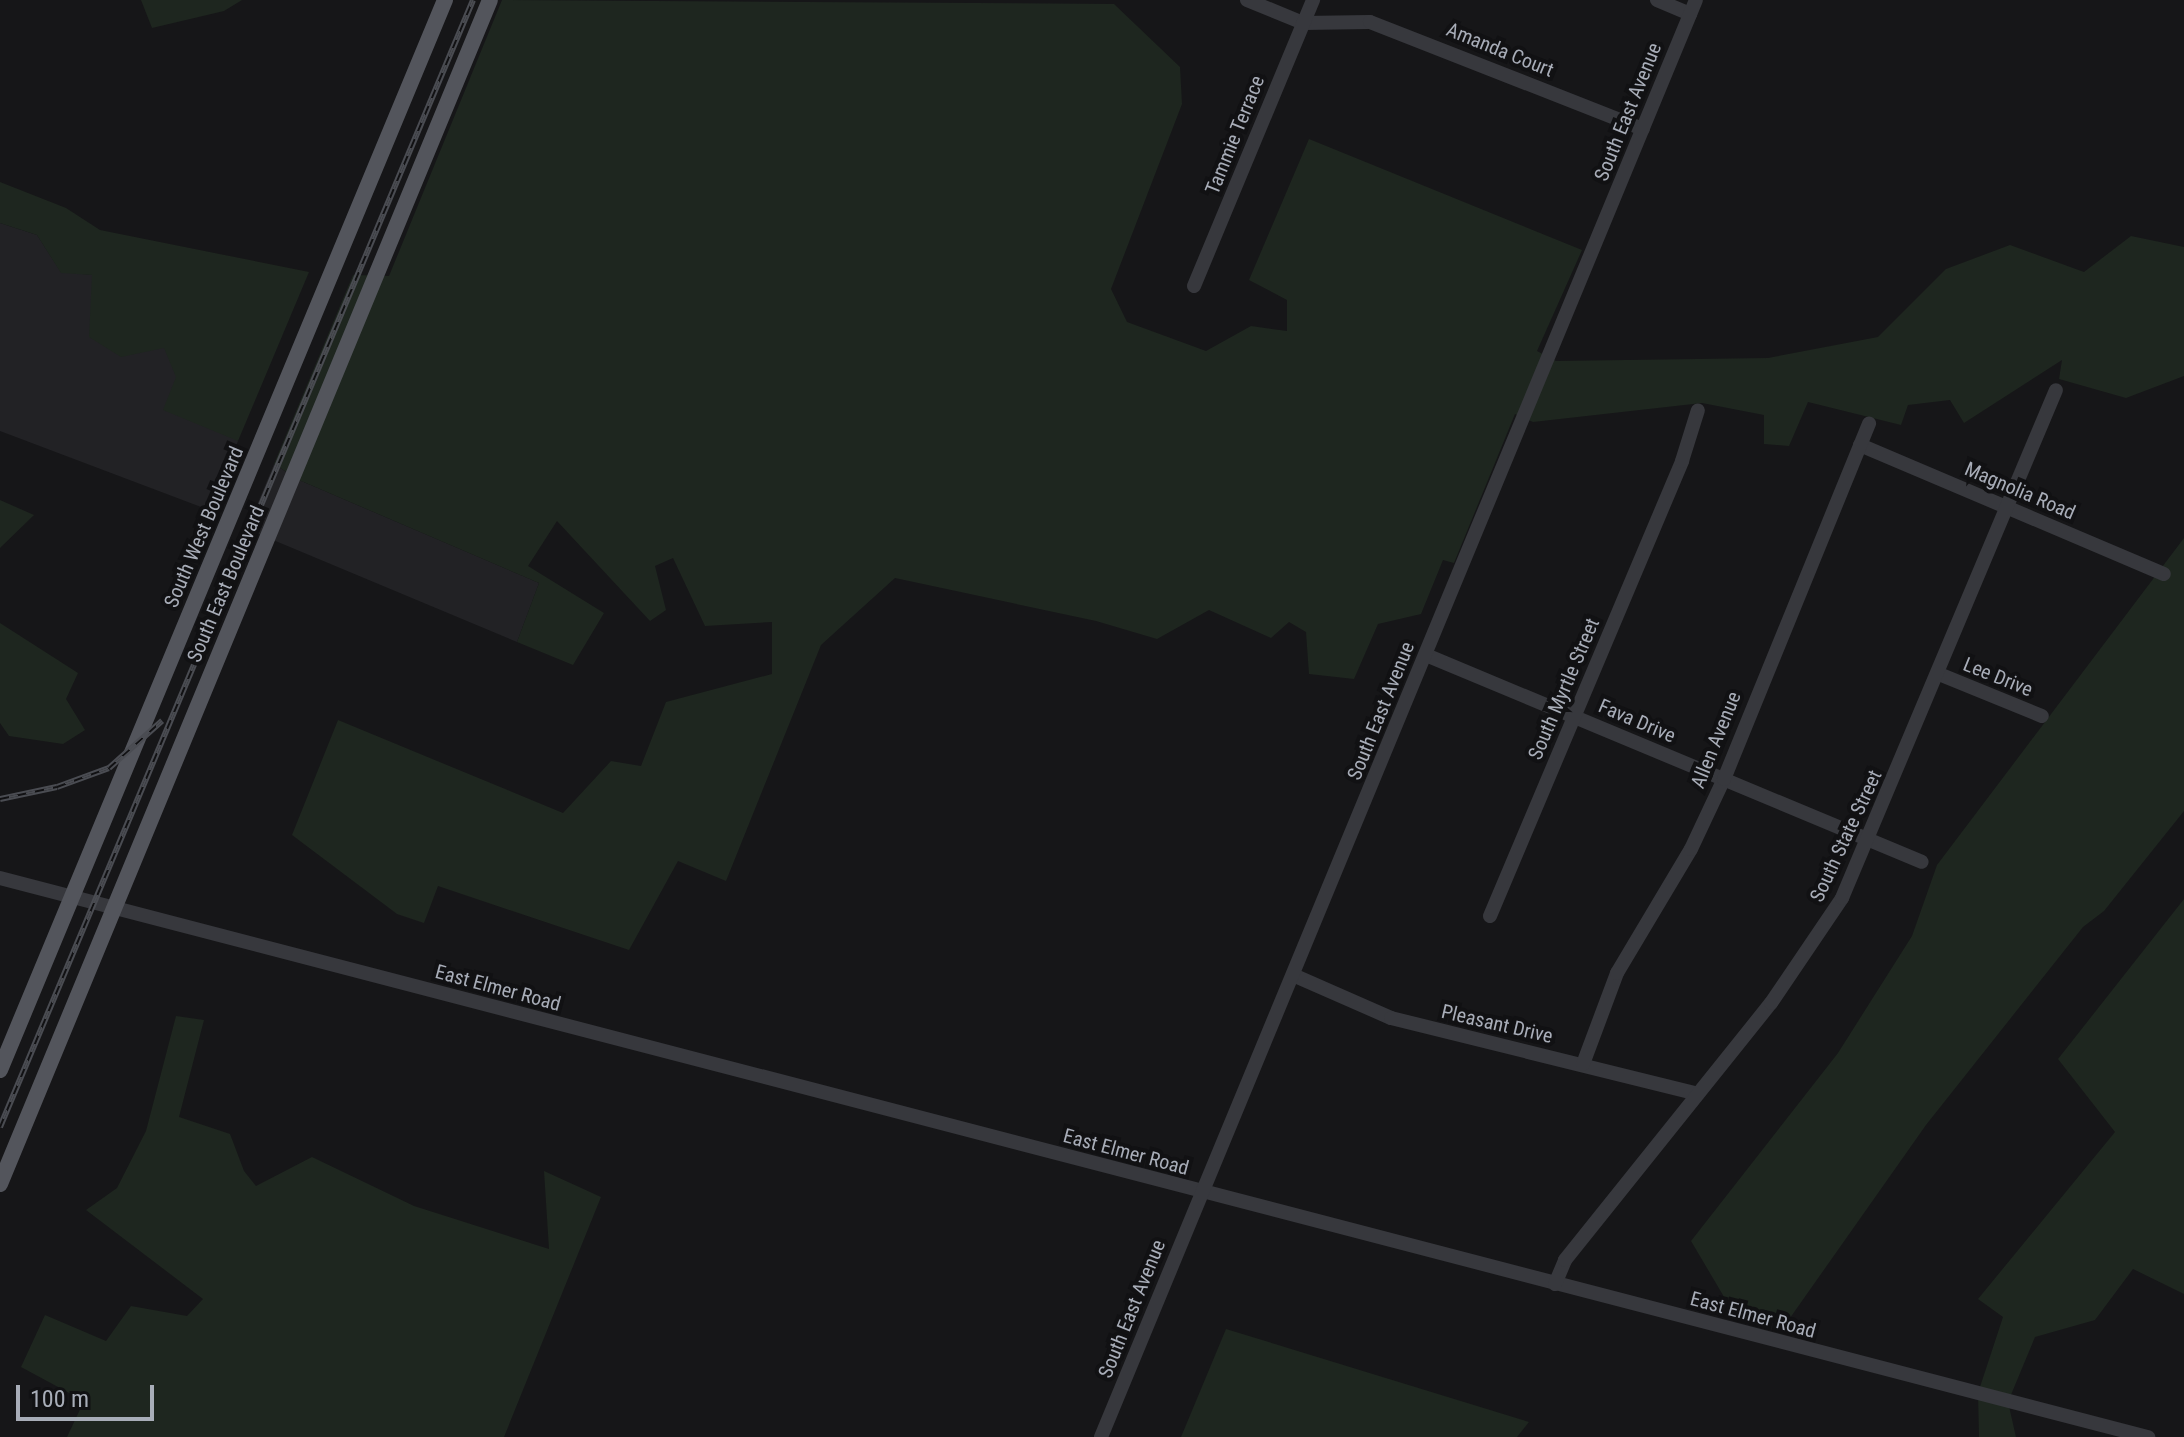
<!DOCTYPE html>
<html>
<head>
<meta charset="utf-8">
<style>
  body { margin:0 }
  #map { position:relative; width:2184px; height:1437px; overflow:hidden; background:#161618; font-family:"Roboto Condensed",sans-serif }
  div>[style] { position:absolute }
  .built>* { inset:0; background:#222225 }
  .green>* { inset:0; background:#1e261f }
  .minor>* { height:14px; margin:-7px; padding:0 7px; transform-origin:7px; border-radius:7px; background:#37383d }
  .major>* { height:16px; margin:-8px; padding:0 8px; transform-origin:8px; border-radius:8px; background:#53555c }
  .rail>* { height:6px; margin-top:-3px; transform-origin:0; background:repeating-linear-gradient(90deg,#111113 0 9px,#4a4c52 0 18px); box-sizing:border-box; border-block:2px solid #4a4c52 }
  span { translate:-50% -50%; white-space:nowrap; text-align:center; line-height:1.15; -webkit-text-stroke:8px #111113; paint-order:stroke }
  .street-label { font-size:20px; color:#a8adb8 }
  .scale { position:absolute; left:16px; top:1385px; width:138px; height:36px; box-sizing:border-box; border:4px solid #a8adb8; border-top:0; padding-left:10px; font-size:24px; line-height:28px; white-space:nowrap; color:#a8adb8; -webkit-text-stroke:6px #111113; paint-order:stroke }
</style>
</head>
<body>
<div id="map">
  <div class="built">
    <div style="clip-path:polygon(0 223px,37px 235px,61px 272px,93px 275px,121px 356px,164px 347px,238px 441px,209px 510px,0 431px)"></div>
    <div style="clip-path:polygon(274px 464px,299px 480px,539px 583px,517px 642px,247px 529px)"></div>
  </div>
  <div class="green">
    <div style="clip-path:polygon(141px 0,242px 0,224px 11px,152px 28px)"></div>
    <div style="clip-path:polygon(502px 0,1114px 4px,1180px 67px,1182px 104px,1111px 289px,1127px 322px,1206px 351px,1251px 326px,1287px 331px,1287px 300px,1249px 280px,1309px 139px,1582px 250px,1537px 351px,1556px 361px,1768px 358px,1878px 337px,1946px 269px,2010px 245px,2084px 272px,2131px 236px,2184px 247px,2184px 376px,2126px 398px,2059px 379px,2062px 360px,1964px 423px,1950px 400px,1908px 405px,1901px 425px,1808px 402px,1789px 446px,1764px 444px,1764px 415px,1702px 403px,1533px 422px,1515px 414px,1454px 563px,1443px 560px,1421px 614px,1378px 624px,1354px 679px,1309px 674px,1306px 632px,1289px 622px,1271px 638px,1209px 610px,1157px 639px,1096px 621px,895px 578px,821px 645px,726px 881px,678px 861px,629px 950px,438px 886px,424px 923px,397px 914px,292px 835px,338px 720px,563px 813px,611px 761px,641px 766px,666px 702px,772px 674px,772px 622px,705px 626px,673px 558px,655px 566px,666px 610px,650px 621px,557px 521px,528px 566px,604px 613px,573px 665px,517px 642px,539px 583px,299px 480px,274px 464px,353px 275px,389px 276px)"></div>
    <div style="clip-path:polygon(0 182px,66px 208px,100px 230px,309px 272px,238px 441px,163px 410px,176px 377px,164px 348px,121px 357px,89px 337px,92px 275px,61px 273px,37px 235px,0 223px)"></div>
    <div style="clip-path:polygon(0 500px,34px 515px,0 548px)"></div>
    <div style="clip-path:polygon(2184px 538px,2184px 811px,2104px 911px,2083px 927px,1926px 1125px,1790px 1318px,1730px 1307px,1691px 1241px,1838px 1053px,1912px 936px,1937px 865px)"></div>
    <div style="clip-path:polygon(0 623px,78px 673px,66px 699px,85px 730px,63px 744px,9px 736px,0 723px)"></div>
    <div style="clip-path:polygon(2184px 899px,2184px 1294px,2133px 1269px,2095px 1320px,2035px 1337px,2008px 1402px,2016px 1437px,1979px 1437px,1978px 1393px,2003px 1317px,1978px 1299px,2115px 1132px,2058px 1059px)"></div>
    <div style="clip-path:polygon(176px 1016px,204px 1020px,179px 1117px,230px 1134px,244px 1171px,256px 1186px,312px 1157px,414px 1206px,549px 1249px,544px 1171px,601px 1197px,504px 1437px,67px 1437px,84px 1401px,21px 1367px,45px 1315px,106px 1341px,131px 1306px,187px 1316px,203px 1299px,86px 1210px,117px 1188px,146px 1131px)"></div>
    <div style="clip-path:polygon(1226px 1329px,1529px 1422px,1517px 1437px,1181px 1437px)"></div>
  </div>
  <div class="minor">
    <div style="left:1247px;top:0;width:61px;rotate:22.3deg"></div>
    <div style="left:1303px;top:23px;width:67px;rotate:-0.9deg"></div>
    <div style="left:1370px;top:22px;width:293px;rotate:21.4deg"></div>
    <div style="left:1657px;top:0;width:36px;rotate:23deg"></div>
    <div style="left:1194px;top:286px;width:310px;rotate:-67.4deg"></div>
    <div style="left:1860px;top:445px;width:330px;rotate:23deg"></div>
    <div style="left:1426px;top:655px;width:537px;rotate:22.65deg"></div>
    <div style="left:1939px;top:674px;width:111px;rotate:22.2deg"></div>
    <div style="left:0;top:878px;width:2220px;rotate:14.59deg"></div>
    <div style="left:1490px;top:916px;width:494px;rotate:-67.1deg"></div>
    <div style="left:1682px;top:461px;width:53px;rotate:-72.6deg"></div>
    <div style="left:1293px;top:975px;width:107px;rotate:23.7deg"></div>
    <div style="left:1391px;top:1018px;width:316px;rotate:13.9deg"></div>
    <div style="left:1583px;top:1064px;width:97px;rotate:-69.5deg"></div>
    <div style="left:1617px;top:973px;width:144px;rotate:-59.2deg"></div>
    <div style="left:1691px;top:849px;width:77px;rotate:-64.8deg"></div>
    <div style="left:1724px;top:779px;width:384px;rotate:-67.8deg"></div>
    <div style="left:1555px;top:1284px;width:26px;rotate:-67deg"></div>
    <div style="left:1565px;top:1260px;width:329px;rotate:-51.3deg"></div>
    <div style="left:1771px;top:1003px;width:127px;rotate:-55.9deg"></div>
    <div style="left:1842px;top:898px;width:551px;rotate:-67.16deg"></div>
    <div style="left:1101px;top:1437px;width:1555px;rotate:-67.51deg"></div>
  </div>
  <div class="major">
    <div style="left:0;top:1070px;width:1159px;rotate:-67.42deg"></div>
    <div style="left:0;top:1184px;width:1281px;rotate:-67.52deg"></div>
  </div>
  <div class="rail">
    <div style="left:0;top:799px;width:58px;rotate:-11.9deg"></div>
    <div style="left:57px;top:787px;width:55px;rotate:-20.1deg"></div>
    <div style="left:109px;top:768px;width:71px;rotate:-41.6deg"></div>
    <div style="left:0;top:1127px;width:1222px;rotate:-67.23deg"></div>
  </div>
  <div class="street-label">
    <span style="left:1500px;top:50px;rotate:22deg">Amanda Court</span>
    <span style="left:1628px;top:112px;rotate:-68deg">South East Avenue</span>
    <span style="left:1235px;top:135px;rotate:-68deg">Tammie Terrace</span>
    <span style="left:2020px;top:491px;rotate:23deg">Magnolia Road</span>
    <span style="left:204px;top:527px;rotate:-67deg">South West Boulevard</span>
    <span style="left:226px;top:584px;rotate:-67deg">South East Boulevard</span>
    <span style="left:1998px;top:677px;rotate:22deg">Lee Drive</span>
    <span style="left:1564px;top:689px;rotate:-67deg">South Myrtle Street</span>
    <span style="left:1381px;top:711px;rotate:-68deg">South East Avenue</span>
    <span style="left:1637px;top:721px;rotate:23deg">Fava Drive</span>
    <span style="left:1716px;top:740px;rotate:-68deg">Allen Avenue</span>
    <span style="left:1846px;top:836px;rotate:-65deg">South State Street</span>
    <span style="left:498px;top:988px;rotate:15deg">East Elmer Road</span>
    <span style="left:1497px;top:1024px;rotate:13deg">Pleasant Drive</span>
    <span style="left:1126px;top:1152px;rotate:15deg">East Elmer Road</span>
    <span style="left:1132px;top:1309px;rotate:-68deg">South East Avenue</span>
    <span style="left:1753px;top:1315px;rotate:15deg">East Elmer Road</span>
  </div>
  <div class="scale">100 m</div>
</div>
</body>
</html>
